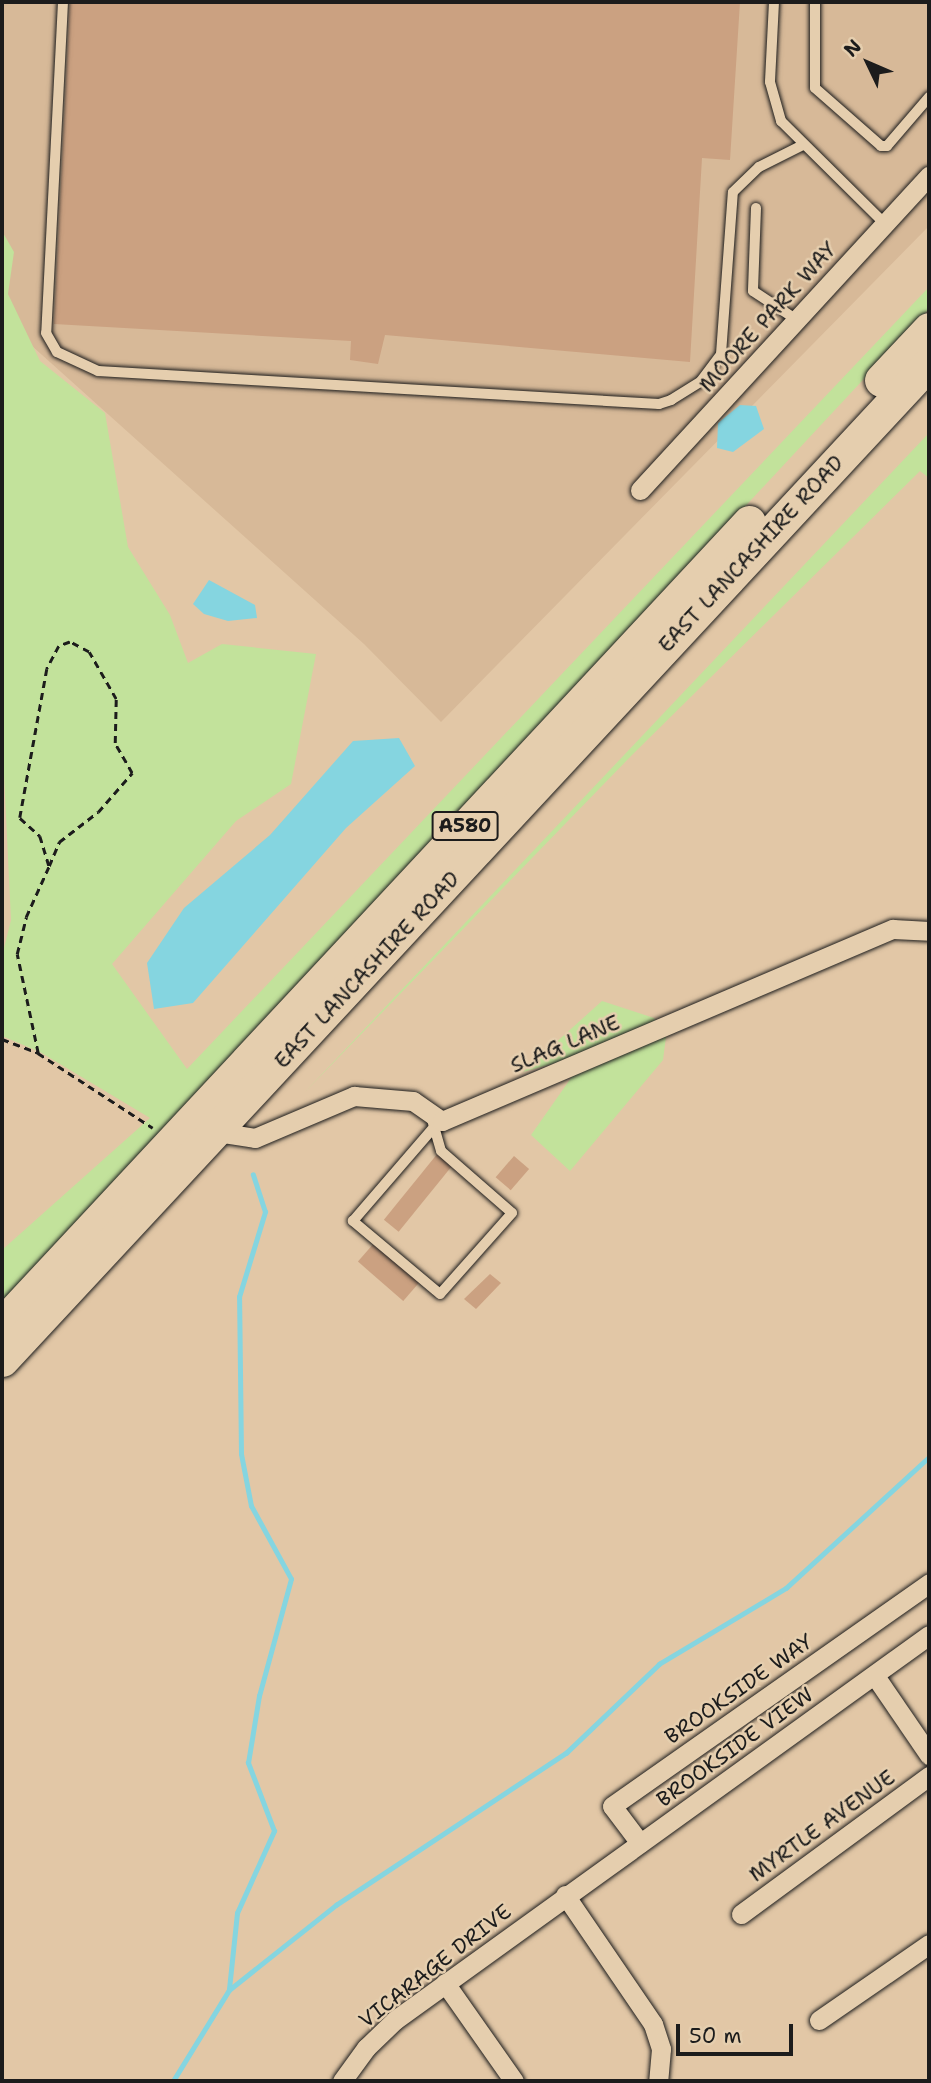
<!DOCTYPE html>
<html>
<head>
<meta charset="utf-8">
<style>
  body { margin:0 }
  #map { position:relative; width:931px; height:2083px; overflow:hidden; background:#e2c7a6; font-family:"Shantell Sans",sans-serif }
  div>[style] { position:absolute }
  .built>* { inset:0; background:#d7b998 }
  .green>* { inset:0; background:#c2e29b }
  .water>* { inset:0; background:#85d5e0 }
  .stream>* { height:4.5px; margin:-2.25px; padding:0 2.25px; transform-origin:2.25px; border-radius:2.25px; background:#85d5e0 }
  .building>* { inset:0; background:#cba181; transform-origin:0 0 }
  .path>* { height:2.5px; margin-top:-1.25px; transform-origin:0; background:repeating-linear-gradient(90deg,#1c1c1c 0 7px,transparent 0 12px) }
  .roads { filter:drop-shadow(0 0 2px #1c1c1c) drop-shadow(0 0 2px #1c1c1c) }
  .lane>* { height:10px; margin:-5px; padding:0 5px; transform-origin:5px; border-radius:5px; background:#e5ceae }
  .street>* { height:19px; margin:-9.5px; padding:0 9.5px; transform-origin:9.5px; border-radius:9.5px; background:#e5ceae }
  .highway>* { height:33px; margin:-16.5px; padding:0 16.5px; transform-origin:16.5px; border-radius:16.5px; background:#e5ceae }
  span { translate:-50% -50%; white-space:nowrap; text-align:center; line-height:1.15; -webkit-text-stroke:5px #e5ceae; paint-order:stroke }
  .shield-label span { padding:2px 5px; background:#e5ceae; border:2px solid; border-radius:5px; -webkit-text-stroke-width:0 }
  .shield-label { font-size:19px; color:#1c1c1c; font-weight:700 }
  .street-label { font-size:21px; color:#1c1c1c }
  .frame { position:absolute; inset:0; border:4px solid #1c1c1c; pointer-events:none }
  .north { position:absolute; left:833px; top:28px; width:70px; height:70px; -webkit-text-stroke:5px #e5ceae; paint-order:stroke; rotate:314deg; font-size:19px; font-weight:700; line-height:28px; text-align:center; color:#1c1c1c }
  .north::after { content:''; display:block; margin:auto; width:24px; height:32px; background:#1c1c1c; clip-path:polygon(50% 0,100% 100%,50% 72%,0 100%) }
  .scale { position:absolute; left:676px; top:2024px; width:117px; height:32px; box-sizing:border-box; border:4px solid #1c1c1c; border-top:0; padding-left:9px; font-size:21px; line-height:24px; white-space:nowrap; color:#1c1c1c; -webkit-text-stroke:5px #e5ceae; paint-order:stroke }
</style>
</head>
<body>
<div id="map">
  <div class="built">
    <div style="clip-path:polygon(2px 2px,929px 2px,929px 226px,441px 722px,364px 644px,2px 319px)"></div>
  </div>
  <div class="green">
    <div style="clip-path:polygon(2px 231px,14px 252px,8px 294px,40px 361px,105px 413px,128px 547px,170px 615px,188px 663px,222px 644px,316px 654px,291px 784px,236px 821px,112px 964px,187px 1069px,929px 287px,929px 309px,2px 1304px,2px 1250px,150px 1118px,40px 1052px,2px 1036px,2px 956px,11px 920px,2px 733px)"></div>
    <div style="clip-path:polygon(929px 433px,929px 478px,920px 471px,632px 755px,303px 1094px)"></div>
    <div style="clip-path:polygon(602px 1001px,654px 1018px,666px 1037px,663px 1060px,570px 1171px,531px 1135px,571px 1078px,563px 1061px,523px 1072px)"></div>
  </div>
  <div class="water">
    <div style="clip-path:polygon(740px 405px,756px 406px,764px 429px,733px 452px,717px 448px,718px 423px)"></div>
    <div style="clip-path:polygon(209px 580px,255px 605px,257px 618px,228px 621px,204px 614px,193px 604px)"></div>
    <div style="clip-path:polygon(399px 738px,415px 766px,346px 828px,193px 1003px,154px 1009px,147px 963px,184px 908px,270px 835px,353px 741px)"></div>
  </div>
  <div class="stream">
    <div style="left:229px;top:1989px;width:76px;rotate:-84deg"></div>
    <div style="left:237px;top:1913px;width:90px;rotate:-65.7deg"></div>
    <div style="left:274px;top:1831px;width:73px;rotate:-110.9deg"></div>
    <div style="left:248px;top:1763px;width:68px;rotate:-80.7deg"></div>
    <div style="left:259px;top:1696px;width:121px;rotate:-74.7deg"></div>
    <div style="left:291px;top:1579px;width:83px;rotate:-118.7deg"></div>
    <div style="left:251px;top:1506px;width:53px;rotate:-100.9deg"></div>
    <div style="left:241px;top:1454px;width:157px;rotate:-90.7deg"></div>
    <div style="left:239px;top:1297px;width:89px;rotate:-73deg"></div>
    <div style="left:265px;top:1212px;width:39px;rotate:-108deg"></div>
    <div style="left:173px;top:2081px;width:107px;rotate:-58.4deg"></div>
    <div style="left:229px;top:1990px;width:137px;rotate:-38.5deg"></div>
    <div style="left:336px;top:1905px;width:276px;rotate:-33.5deg"></div>
    <div style="left:566px;top:1753px;width:129px;rotate:-43.7deg"></div>
    <div style="left:659px;top:1664px;width:148px;rotate:-30.9deg"></div>
    <div style="left:786px;top:1588px;width:194px;rotate:-42.5deg"></div>
  </div>
  <div class="building">
    <div style="clip-path:polygon(70px 2px,740px 2px,730px 160px,702px 158px,690px 362px,385px 335px,378px 364px,350px 360px,351px 341px,54px 324px)"></div>
    <div style="left:438px;top:1153px;width:19px;height:86px;rotate:39deg"></div>
    <div style="left:514px;top:1156px;width:20px;height:28px;rotate:41deg"></div>
    <div style="left:375px;top:1242px;width:60px;height:26px;rotate:41deg"></div>
    <div style="clip-path:polygon(490px 1274px,501px 1283px,476px 1309px,464px 1299px)"></div>
  </div>
  <div class="path">
    <div style="left:2px;top:1039px;width:39px;rotate:21deg"></div>
    <div style="left:38px;top:1053px;width:137px;rotate:33.1deg"></div>
    <div style="left:38px;top:1053px;width:101px;rotate:-102deg"></div>
    <div style="left:17px;top:954px;width:38px;rotate:-76deg"></div>
    <div style="left:26px;top:917px;width:56px;rotate:-65.7deg"></div>
    <div style="left:49px;top:866px;width:26px;rotate:-67deg"></div>
    <div style="left:59px;top:842px;width:49px;rotate:-37.6deg"></div>
    <div style="left:98px;top:812px;width:52px;rotate:-48.9deg"></div>
    <div style="left:132px;top:773px;width:34px;rotate:-120deg"></div>
    <div style="left:115px;top:743px;width:44px;rotate:-88.7deg"></div>
    <div style="left:116px;top:699px;width:54px;rotate:-119.9deg"></div>
    <div style="left:89px;top:652px;width:21px;rotate:-152deg"></div>
    <div style="left:70px;top:642px;width:12px;rotate:160deg"></div>
    <div style="left:59px;top:646px;width:26px;rotate:118deg"></div>
    <div style="left:47px;top:669px;width:151px;rotate:100.3deg"></div>
    <div style="left:20px;top:818px;width:27px;rotate:42deg"></div>
    <div style="left:40px;top:836px;width:31px;rotate:73deg"></div>
  </div>
  <div class="roads">
    <div class="lane">
      <div style="left:63px;top:2px;width:331px;rotate:92.9deg"></div>
      <div style="left:46px;top:333px;width:22px;rotate:60deg"></div>
      <div style="left:57px;top:352px;width:45px;rotate:24.9deg"></div>
      <div style="left:98px;top:371px;width:562px;rotate:3.37deg"></div>
      <div style="left:659px;top:404px;width:13px;rotate:-18deg"></div>
      <div style="left:671px;top:400px;width:36px;rotate:-32deg"></div>
      <div style="left:701px;top:381px;width:34px;rotate:-53deg"></div>
      <div style="left:721px;top:354px;width:162px;rotate:-85.8deg"></div>
      <div style="left:733px;top:192px;width:36px;rotate:-44deg"></div>
      <div style="left:759px;top:167px;width:49px;rotate:-26.6deg"></div>
      <div style="left:774px;top:2px;width:80px;rotate:92.9deg"></div>
      <div style="left:770px;top:82px;width:41px;rotate:74.2deg"></div>
      <div style="left:781px;top:121px;width:145px;rotate:44.7deg"></div>
      <div style="left:815px;top:2px;width:86px;rotate:90deg"></div>
      <div style="left:815px;top:88px;width:88px;rotate:41.3deg"></div>
      <div style="left:881px;top:146px;width:6px"></div>
      <div style="left:887px;top:146px;width:65px;rotate:-49.4deg"></div>
      <div style="left:756px;top:208px;width:83px;rotate:92.1deg"></div>
      <div style="left:753px;top:291px;width:53px;rotate:33.4deg"></div>
      <div style="left:431px;top:1116px;width:36px;rotate:74deg"></div>
      <div style="left:441px;top:1151px;width:94px;rotate:41.1deg"></div>
      <div style="left:512px;top:1213px;width:108px;rotate:131.6deg"></div>
      <div style="left:440px;top:1294px;width:114px;rotate:-140deg"></div>
      <div style="left:353px;top:1221px;width:124px;rotate:-49.2deg"></div>
    </div>
    <div class="street">
      <div style="left:640px;top:490px;width:427px;rotate:-47.4deg"></div>
      <div style="left:217px;top:1132px;width:38px;rotate:9deg"></div>
      <div style="left:255px;top:1138px;width:108px;rotate:-23deg"></div>
      <div style="left:354px;top:1096px;width:59px;rotate:4.8deg"></div>
      <div style="left:413px;top:1101px;width:35px;rotate:35deg"></div>
      <div style="left:442px;top:1121px;width:490px;rotate:-23.1deg"></div>
      <div style="left:893px;top:929px;width:36px;rotate:3deg"></div>
      <div style="left:875px;top:1676px;width:96px;rotate:55.6deg"></div>
      <div style="left:640px;top:1843px;width:46px;rotate:-127.1deg"></div>
      <div style="left:612px;top:1806px;width:388px;rotate:-35.1deg"></div>
      <div style="left:565px;top:1895px;width:156px;rotate:55.7deg"></div>
      <div style="left:653px;top:2024px;width:26px;rotate:72deg"></div>
      <div style="left:661px;top:2049px;width:32px;rotate:95deg"></div>
      <div style="left:741px;top:1914px;width:233px;rotate:-36.3deg"></div>
      <div style="left:445px;top:1983px;width:120px;rotate:54.9deg"></div>
      <div style="left:819px;top:2020px;width:134px;rotate:-34.6deg"></div>
      <div style="left:342px;top:2081px;width:41px;rotate:-54deg"></div>
      <div style="left:366px;top:2048px;width:40px;rotate:-44deg"></div>
      <div style="left:395px;top:2020px;width:658px;rotate:-35.79deg"></div>
    </div>
    <div class="highway">
      <div style="left:881px;top:380px;width:70px;rotate:-46.7deg"></div>
      <div style="left:2px;top:1324px;width:1096px;rotate:-47.03deg"></div>
      <div style="left:2px;top:1360px;width:1361px;rotate:-47.08deg"></div>
    </div>
  </div>
  <div class="shield-label">
    <span style="left:465px;top:826px">A580</span>
  </div>
  <div class="street-label">
    <span style="left:768px;top:317px;rotate:-48deg">MOORE PARK WAY</span>
    <span style="left:751px;top:554px;rotate:-47deg">EAST LANCASHIRE ROAD</span>
    <span style="left:367px;top:970px;rotate:-47deg">EAST LANCASHIRE ROAD</span>
    <span style="left:565px;top:1044px;rotate:-23deg">SLAG LANE</span>
    <span style="left:739px;top:1689px;rotate:-35deg">BROOKSIDE WAY</span>
    <span style="left:735px;top:1747px;rotate:-36deg">BROOKSIDE VIEW</span>
    <span style="left:822px;top:1826px;rotate:-36deg">MYRTLE AVENUE</span>
    <span style="left:435px;top:1966px;rotate:-38deg">VICARAGE DRIVE</span>
  </div>
  <div class="frame"></div>
  <div class="north">N</div>
  <div class="scale">50 m</div>
</div>
</body>
</html>
